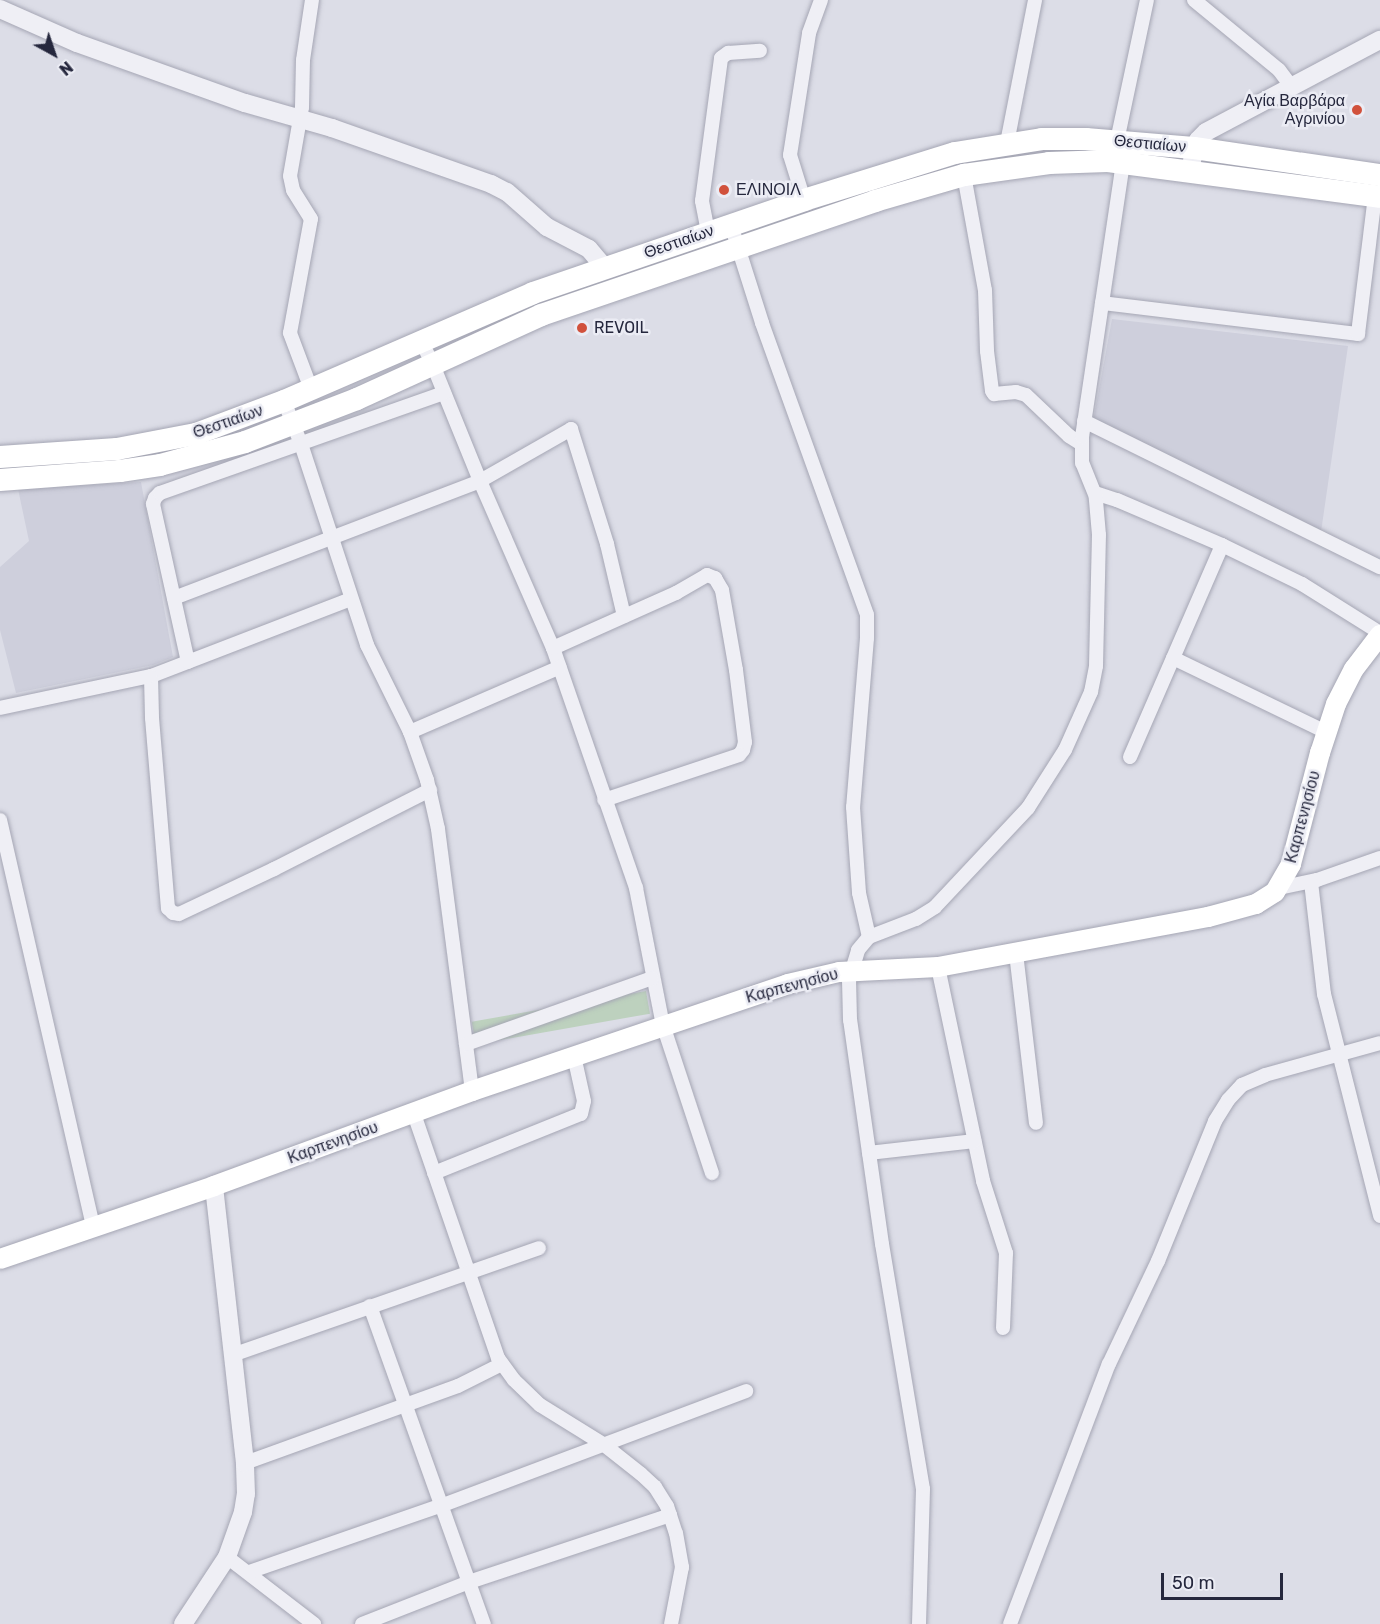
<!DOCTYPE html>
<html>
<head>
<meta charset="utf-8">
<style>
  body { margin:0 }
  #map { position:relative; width:1380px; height:1624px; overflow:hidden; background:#dcdde7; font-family:Rubik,sans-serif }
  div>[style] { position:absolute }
  .built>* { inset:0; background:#cecfdc }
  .green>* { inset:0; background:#bdd1be; transform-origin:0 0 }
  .roads { filter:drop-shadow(0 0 2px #a5a6b4) drop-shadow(0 0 2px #a5a6b4) }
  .minor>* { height:14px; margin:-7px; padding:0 7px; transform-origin:7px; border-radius:7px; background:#efeff5 }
  .tertiary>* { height:18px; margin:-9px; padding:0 9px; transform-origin:9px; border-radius:9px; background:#efeff5 }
  .secondary>* { height:20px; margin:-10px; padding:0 10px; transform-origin:10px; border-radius:10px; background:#fff }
  .primary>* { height:22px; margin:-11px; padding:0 11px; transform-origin:11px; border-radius:11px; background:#fff }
  .dots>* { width:16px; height:16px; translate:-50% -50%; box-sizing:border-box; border:3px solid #ebecf4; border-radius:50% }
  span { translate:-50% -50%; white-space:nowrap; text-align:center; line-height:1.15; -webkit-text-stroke:5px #ebecf4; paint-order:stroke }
  .poi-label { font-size:16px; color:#25273d }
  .right { translate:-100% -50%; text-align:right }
  .left { translate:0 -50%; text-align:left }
  .street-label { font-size:16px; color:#25273d }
  .north { position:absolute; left:24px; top:24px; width:60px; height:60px; -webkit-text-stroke:4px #ebecf4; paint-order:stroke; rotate:140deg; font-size:16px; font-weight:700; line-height:24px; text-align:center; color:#25273d }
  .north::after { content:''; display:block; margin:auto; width:21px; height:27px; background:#25273d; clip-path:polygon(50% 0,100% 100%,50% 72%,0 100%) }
  .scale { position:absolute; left:1161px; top:1573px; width:122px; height:27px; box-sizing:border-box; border:3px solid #25273d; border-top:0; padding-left:8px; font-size:18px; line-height:21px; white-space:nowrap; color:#25273d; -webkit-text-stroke:4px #ebecf4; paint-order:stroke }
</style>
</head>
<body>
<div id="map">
  <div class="built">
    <div style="clip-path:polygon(1112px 319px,1348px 346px,1321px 532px,1243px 492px,1093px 422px)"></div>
    <div style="clip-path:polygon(141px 482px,173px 657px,153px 665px,16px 693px,0 630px,0 567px,29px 541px,18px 489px)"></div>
  </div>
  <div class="green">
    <div style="left:646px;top:991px;width:23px;height:177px;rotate:80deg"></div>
  </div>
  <div class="roads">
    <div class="minor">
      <div style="left:1194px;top:0;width:110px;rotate:39.5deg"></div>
      <div style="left:1279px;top:70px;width:20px;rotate:53deg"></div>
      <div style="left:1117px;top:141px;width:144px;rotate:-78deg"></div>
      <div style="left:1007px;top:143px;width:146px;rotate:-78.9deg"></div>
      <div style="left:964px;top:175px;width:117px;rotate:79.7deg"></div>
      <div style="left:985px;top:290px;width:61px;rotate:88.1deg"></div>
      <div style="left:987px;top:351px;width:40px;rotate:82.9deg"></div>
      <div style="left:992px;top:391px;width:4px;rotate:56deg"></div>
      <div style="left:994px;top:394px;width:22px;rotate:-5deg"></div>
      <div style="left:1016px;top:392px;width:10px;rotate:17deg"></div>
      <div style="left:1026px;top:395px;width:59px;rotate:43.6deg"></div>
      <div style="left:1069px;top:436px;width:15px;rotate:32deg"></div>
      <div style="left:804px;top:200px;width:47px;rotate:-107.3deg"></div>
      <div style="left:790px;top:155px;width:123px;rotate:-81.1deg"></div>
      <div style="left:809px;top:33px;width:35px;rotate:-70deg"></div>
      <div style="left:731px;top:225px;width:103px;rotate:72.4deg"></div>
      <div style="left:762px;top:323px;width:310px;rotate:70.2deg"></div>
      <div style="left:867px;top:615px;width:23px;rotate:90deg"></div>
      <div style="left:867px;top:638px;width:170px;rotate:94.7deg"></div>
      <div style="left:853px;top:807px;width:86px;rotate:86deg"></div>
      <div style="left:859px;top:893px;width:45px;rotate:77.2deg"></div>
      <div style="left:708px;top:232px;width:32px;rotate:-101deg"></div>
      <div style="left:702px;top:201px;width:144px;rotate:-82.4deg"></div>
      <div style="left:721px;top:58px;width:9px;rotate:-36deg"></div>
      <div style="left:728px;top:53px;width:32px;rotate:-4deg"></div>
      <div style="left:1102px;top:303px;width:258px;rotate:6.9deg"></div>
      <div style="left:1358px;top:334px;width:139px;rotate:-83deg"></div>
      <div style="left:421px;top:341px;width:27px;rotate:63deg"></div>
      <div style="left:433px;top:365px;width:125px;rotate:67.9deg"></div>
      <div style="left:480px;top:481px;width:182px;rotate:66.4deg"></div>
      <div style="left:553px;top:648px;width:254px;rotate:70.9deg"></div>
      <div style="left:636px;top:888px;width:140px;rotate:78.9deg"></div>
      <div style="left:663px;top:1025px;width:156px;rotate:71.7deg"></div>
      <div style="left:311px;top:389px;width:60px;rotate:-110.6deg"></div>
      <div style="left:290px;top:333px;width:116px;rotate:-79.6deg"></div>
      <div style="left:311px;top:219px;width:34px;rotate:-122deg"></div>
      <div style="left:293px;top:190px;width:14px;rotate:-102deg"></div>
      <div style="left:290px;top:176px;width:70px;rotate:-80.1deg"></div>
      <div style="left:302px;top:107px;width:47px;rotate:-88.8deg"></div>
      <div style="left:303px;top:60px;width:61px;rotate:-81.5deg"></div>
      <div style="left:284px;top:401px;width:46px;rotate:68.4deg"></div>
      <div style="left:301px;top:444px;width:212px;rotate:71.8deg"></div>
      <div style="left:367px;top:645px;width:97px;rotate:63.7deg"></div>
      <div style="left:410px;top:732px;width:51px;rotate:70.5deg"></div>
      <div style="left:427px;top:780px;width:50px;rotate:77.3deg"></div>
      <div style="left:438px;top:829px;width:264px;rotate:82.6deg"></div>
      <div style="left:1084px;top:421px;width:330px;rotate:26.3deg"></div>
      <div style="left:1095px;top:493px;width:23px;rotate:18deg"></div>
      <div style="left:1117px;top:500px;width:114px;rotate:23.2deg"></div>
      <div style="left:1222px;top:545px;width:89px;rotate:26deg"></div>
      <div style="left:1302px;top:584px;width:92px;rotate:32.1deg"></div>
      <div style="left:174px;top:598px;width:328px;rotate:-20.9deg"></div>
      <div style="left:480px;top:481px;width:105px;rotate:-29.7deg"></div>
      <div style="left:571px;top:429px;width:121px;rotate:72.6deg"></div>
      <div style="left:607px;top:544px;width:74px;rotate:76.7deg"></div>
      <div style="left:351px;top:599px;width:214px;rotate:158.9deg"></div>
      <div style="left:151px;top:676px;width:42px;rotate:88.6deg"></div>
      <div style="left:152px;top:718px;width:191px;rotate:85.2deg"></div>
      <div style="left:168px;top:908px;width:7px;rotate:45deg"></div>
      <div style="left:173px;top:913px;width:6px;rotate:9deg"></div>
      <div style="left:179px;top:914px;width:105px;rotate:-25.3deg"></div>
      <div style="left:274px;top:869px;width:175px;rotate:-26.9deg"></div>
      <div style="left:553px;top:648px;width:135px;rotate:-24.1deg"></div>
      <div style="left:676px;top:593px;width:36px;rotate:-30deg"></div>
      <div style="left:707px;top:575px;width:9px;rotate:21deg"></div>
      <div style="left:715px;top:578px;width:14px;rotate:60deg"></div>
      <div style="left:722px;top:590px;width:81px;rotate:80.1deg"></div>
      <div style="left:736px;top:670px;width:73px;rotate:82.9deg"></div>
      <div style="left:745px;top:742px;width:8px;rotate:104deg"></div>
      <div style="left:743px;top:750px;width:6px;rotate:129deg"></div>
      <div style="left:739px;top:755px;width:142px;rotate:161.6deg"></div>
      <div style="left:1173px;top:658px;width:170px;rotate:25.8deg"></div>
      <div style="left:188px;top:662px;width:162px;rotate:-102.5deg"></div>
      <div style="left:153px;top:504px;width:6px;rotate:-72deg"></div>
      <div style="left:155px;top:498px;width:7px;rotate:-45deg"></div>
      <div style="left:160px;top:493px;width:301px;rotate:-19.4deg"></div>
      <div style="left:0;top:708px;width:154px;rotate:-12deg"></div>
      <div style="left:410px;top:732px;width:163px;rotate:-23.4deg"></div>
      <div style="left:1130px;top:757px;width:231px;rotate:-66.5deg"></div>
      <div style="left:0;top:820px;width:417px;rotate:77.1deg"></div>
      <div style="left:1311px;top:882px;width:113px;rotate:83.4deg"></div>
      <div style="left:1324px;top:994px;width:229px;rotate:75.8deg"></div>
      <div style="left:1279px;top:888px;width:39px;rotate:-12deg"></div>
      <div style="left:1317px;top:880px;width:67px;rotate:-19.2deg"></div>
      <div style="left:1016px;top:953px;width:171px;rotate:83.3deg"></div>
      <div style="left:938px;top:967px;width:219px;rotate:78.1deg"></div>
      <div style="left:983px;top:1181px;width:76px;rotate:72.3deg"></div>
      <div style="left:1006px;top:1253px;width:75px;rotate:92.3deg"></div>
      <div style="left:466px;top:1044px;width:197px;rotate:-19.5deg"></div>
      <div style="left:414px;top:1114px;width:258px;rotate:71deg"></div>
      <div style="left:498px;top:1358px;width:27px;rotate:54deg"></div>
      <div style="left:514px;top:1380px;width:36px;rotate:44deg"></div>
      <div style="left:540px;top:1405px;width:74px;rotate:31.8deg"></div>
      <div style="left:603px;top:1444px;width:48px;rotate:38.3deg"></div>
      <div style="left:641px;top:1474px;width:19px;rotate:43deg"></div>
      <div style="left:655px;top:1487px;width:22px;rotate:58deg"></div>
      <div style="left:667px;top:1506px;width:28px;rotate:72deg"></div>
      <div style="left:676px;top:1533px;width:35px;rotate:80deg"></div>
      <div style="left:682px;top:1567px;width:58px;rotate:100.9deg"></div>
      <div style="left:869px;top:1153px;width:106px;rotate:-6.5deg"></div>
      <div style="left:434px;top:1173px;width:158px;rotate:-21.9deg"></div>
      <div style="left:581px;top:1114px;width:13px;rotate:-77deg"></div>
      <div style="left:584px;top:1101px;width:46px;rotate:-102.5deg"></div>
      <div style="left:370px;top:1306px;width:338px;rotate:70.3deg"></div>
      <div style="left:232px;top:1355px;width:325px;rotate:-19.2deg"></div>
      <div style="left:245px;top:1463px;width:226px;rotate:-19.9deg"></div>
      <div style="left:458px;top:1386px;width:49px;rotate:-26.6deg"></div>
      <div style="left:227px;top:1557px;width:110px;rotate:37.6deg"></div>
      <div style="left:249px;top:1572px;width:205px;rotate:-19.1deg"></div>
      <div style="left:443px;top:1505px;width:324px;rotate:-20.6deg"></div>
      <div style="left:362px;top:1624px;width:115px;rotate:-21.4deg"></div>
      <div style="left:469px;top:1582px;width:212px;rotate:-18.4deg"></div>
      <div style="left:919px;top:1624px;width:135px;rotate:-88.3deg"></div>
      <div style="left:923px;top:1489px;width:248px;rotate:-99.5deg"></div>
      <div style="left:882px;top:1244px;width:226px;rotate:-98.1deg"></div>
      <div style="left:850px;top:1020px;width:40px;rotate:-91.4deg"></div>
      <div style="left:849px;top:980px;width:31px;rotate:-73deg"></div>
      <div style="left:858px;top:950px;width:17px;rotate:-50deg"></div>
      <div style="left:869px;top:937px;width:50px;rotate:-21deg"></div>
      <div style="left:916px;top:919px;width:22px;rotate:-32deg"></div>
      <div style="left:935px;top:907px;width:136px;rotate:-46.8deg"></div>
      <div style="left:1028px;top:808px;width:69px;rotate:-57.5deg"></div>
      <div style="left:1065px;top:750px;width:64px;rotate:-65.9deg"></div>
      <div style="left:1091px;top:692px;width:26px;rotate:-79deg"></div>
      <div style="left:1096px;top:666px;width:131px;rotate:-88.7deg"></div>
      <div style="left:1099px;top:535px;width:38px;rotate:-95deg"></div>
      <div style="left:1096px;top:497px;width:37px;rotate:-112deg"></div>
      <div style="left:1082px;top:463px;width:26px;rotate:-90deg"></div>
      <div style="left:1082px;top:437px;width:277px;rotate:-81.5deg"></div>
      <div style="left:1010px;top:1624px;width:278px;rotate:-69.2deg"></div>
      <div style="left:1109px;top:1364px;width:114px;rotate:-64.6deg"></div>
      <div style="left:1158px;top:1261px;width:151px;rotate:-67.8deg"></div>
      <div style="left:1215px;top:1121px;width:25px;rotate:-58deg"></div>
      <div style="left:1228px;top:1100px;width:21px;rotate:-47deg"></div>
      <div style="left:1242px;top:1085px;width:25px;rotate:-23deg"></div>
      <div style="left:1265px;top:1075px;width:119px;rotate:-15.5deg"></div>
    </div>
    <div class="tertiary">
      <div style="left:0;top:9px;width:84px;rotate:23.8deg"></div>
      <div style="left:77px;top:43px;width:178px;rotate:19.7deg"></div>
      <div style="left:245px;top:103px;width:91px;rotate:16deg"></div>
      <div style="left:332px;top:128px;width:169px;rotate:19.4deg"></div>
      <div style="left:491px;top:184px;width:18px;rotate:27deg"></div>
      <div style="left:507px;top:192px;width:53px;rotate:41.2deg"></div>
      <div style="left:547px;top:227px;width:47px;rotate:27.6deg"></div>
      <div style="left:589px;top:249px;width:23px;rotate:50deg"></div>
      <div style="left:1192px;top:160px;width:21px;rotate:-73deg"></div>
      <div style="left:1198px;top:140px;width:11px;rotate:-45deg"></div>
      <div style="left:1206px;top:132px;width:197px;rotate:-27.9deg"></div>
      <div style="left:183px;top:1624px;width:80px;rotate:-56.7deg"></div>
      <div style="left:227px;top:1557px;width:48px;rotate:-70.4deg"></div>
      <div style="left:243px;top:1512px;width:18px;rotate:-81deg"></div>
      <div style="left:246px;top:1494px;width:31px;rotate:-92deg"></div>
      <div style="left:245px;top:1463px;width:279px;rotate:-96.4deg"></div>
    </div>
    <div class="secondary">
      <div style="left:0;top:1259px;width:226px;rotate:-18.8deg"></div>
      <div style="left:214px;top:1186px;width:275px;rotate:-20.2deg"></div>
      <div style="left:472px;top:1091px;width:334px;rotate:-18.7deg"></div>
      <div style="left:788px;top:984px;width:52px;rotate:-13.2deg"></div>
      <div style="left:839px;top:972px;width:99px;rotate:-2.9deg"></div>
      <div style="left:938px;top:967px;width:275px;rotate:-10.5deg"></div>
      <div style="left:1208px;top:917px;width:50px;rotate:-15.2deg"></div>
      <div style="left:1256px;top:904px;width:22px;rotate:-32deg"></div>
      <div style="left:1275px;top:892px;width:32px;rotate:-60deg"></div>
      <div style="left:1291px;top:864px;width:115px;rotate:-75.4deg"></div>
      <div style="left:1320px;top:753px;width:52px;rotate:-71.9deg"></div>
      <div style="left:1336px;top:704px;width:39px;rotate:-63deg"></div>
      <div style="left:1354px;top:669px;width:43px;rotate:-52.6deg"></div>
    </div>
    <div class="primary">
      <div style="left:0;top:457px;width:117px;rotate:-3.9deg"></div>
      <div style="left:117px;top:449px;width:80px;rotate:-10.8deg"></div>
      <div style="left:196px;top:434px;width:94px;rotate:-20.6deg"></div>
      <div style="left:284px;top:401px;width:271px;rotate:-23.4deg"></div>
      <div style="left:533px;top:293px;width:287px;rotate:-18.9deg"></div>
      <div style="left:804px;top:200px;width:158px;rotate:-17.3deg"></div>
      <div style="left:955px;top:153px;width:88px;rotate:-9.1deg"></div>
      <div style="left:1042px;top:139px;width:44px"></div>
      <div style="left:1086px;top:139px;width:108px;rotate:4.8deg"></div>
      <div style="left:1194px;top:148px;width:188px;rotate:8.3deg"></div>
      <div style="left:0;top:480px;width:120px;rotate:-4.3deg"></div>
      <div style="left:120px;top:471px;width:40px;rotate:-8.5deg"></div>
      <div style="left:160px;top:465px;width:88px;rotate:-15.1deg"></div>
      <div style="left:245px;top:442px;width:120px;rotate:-21deg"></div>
      <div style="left:357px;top:399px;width:202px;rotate:-24.5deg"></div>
      <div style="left:541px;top:315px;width:353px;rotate:-18.8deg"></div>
      <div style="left:875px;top:201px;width:93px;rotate:-16.3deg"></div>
      <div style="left:964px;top:175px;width:86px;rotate:-8deg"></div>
      <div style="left:1049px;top:163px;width:59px;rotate:-1.9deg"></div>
      <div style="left:1108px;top:161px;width:274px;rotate:7.5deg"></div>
    </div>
  </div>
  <div class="dots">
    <div style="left:1357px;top:110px;background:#d1513c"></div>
    <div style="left:724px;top:190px;background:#d1513c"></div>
    <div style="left:582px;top:328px;background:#d1513c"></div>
  </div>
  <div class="poi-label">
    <span class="right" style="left:1345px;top:110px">Αγία Βαρβάρα<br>Αγρινίου</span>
    <span class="left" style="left:736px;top:190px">ΕΛΙΝΟΙΛ</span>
    <span class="left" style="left:594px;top:328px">REVOIL</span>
  </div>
  <div class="street-label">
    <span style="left:1150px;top:144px;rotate:5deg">Θεστιαίων</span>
    <span style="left:679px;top:242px;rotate:-19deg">Θεστιαίων</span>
    <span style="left:228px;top:422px;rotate:-19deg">Θεστιαίων</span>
    <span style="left:1303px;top:817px;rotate:-75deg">Καρπενησίου</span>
    <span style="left:792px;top:986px;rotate:-15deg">Καρπενησίου</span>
    <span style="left:333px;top:1143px;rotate:-20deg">Καρπενησίου</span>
  </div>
  <div class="north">N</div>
  <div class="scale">50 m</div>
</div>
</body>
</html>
